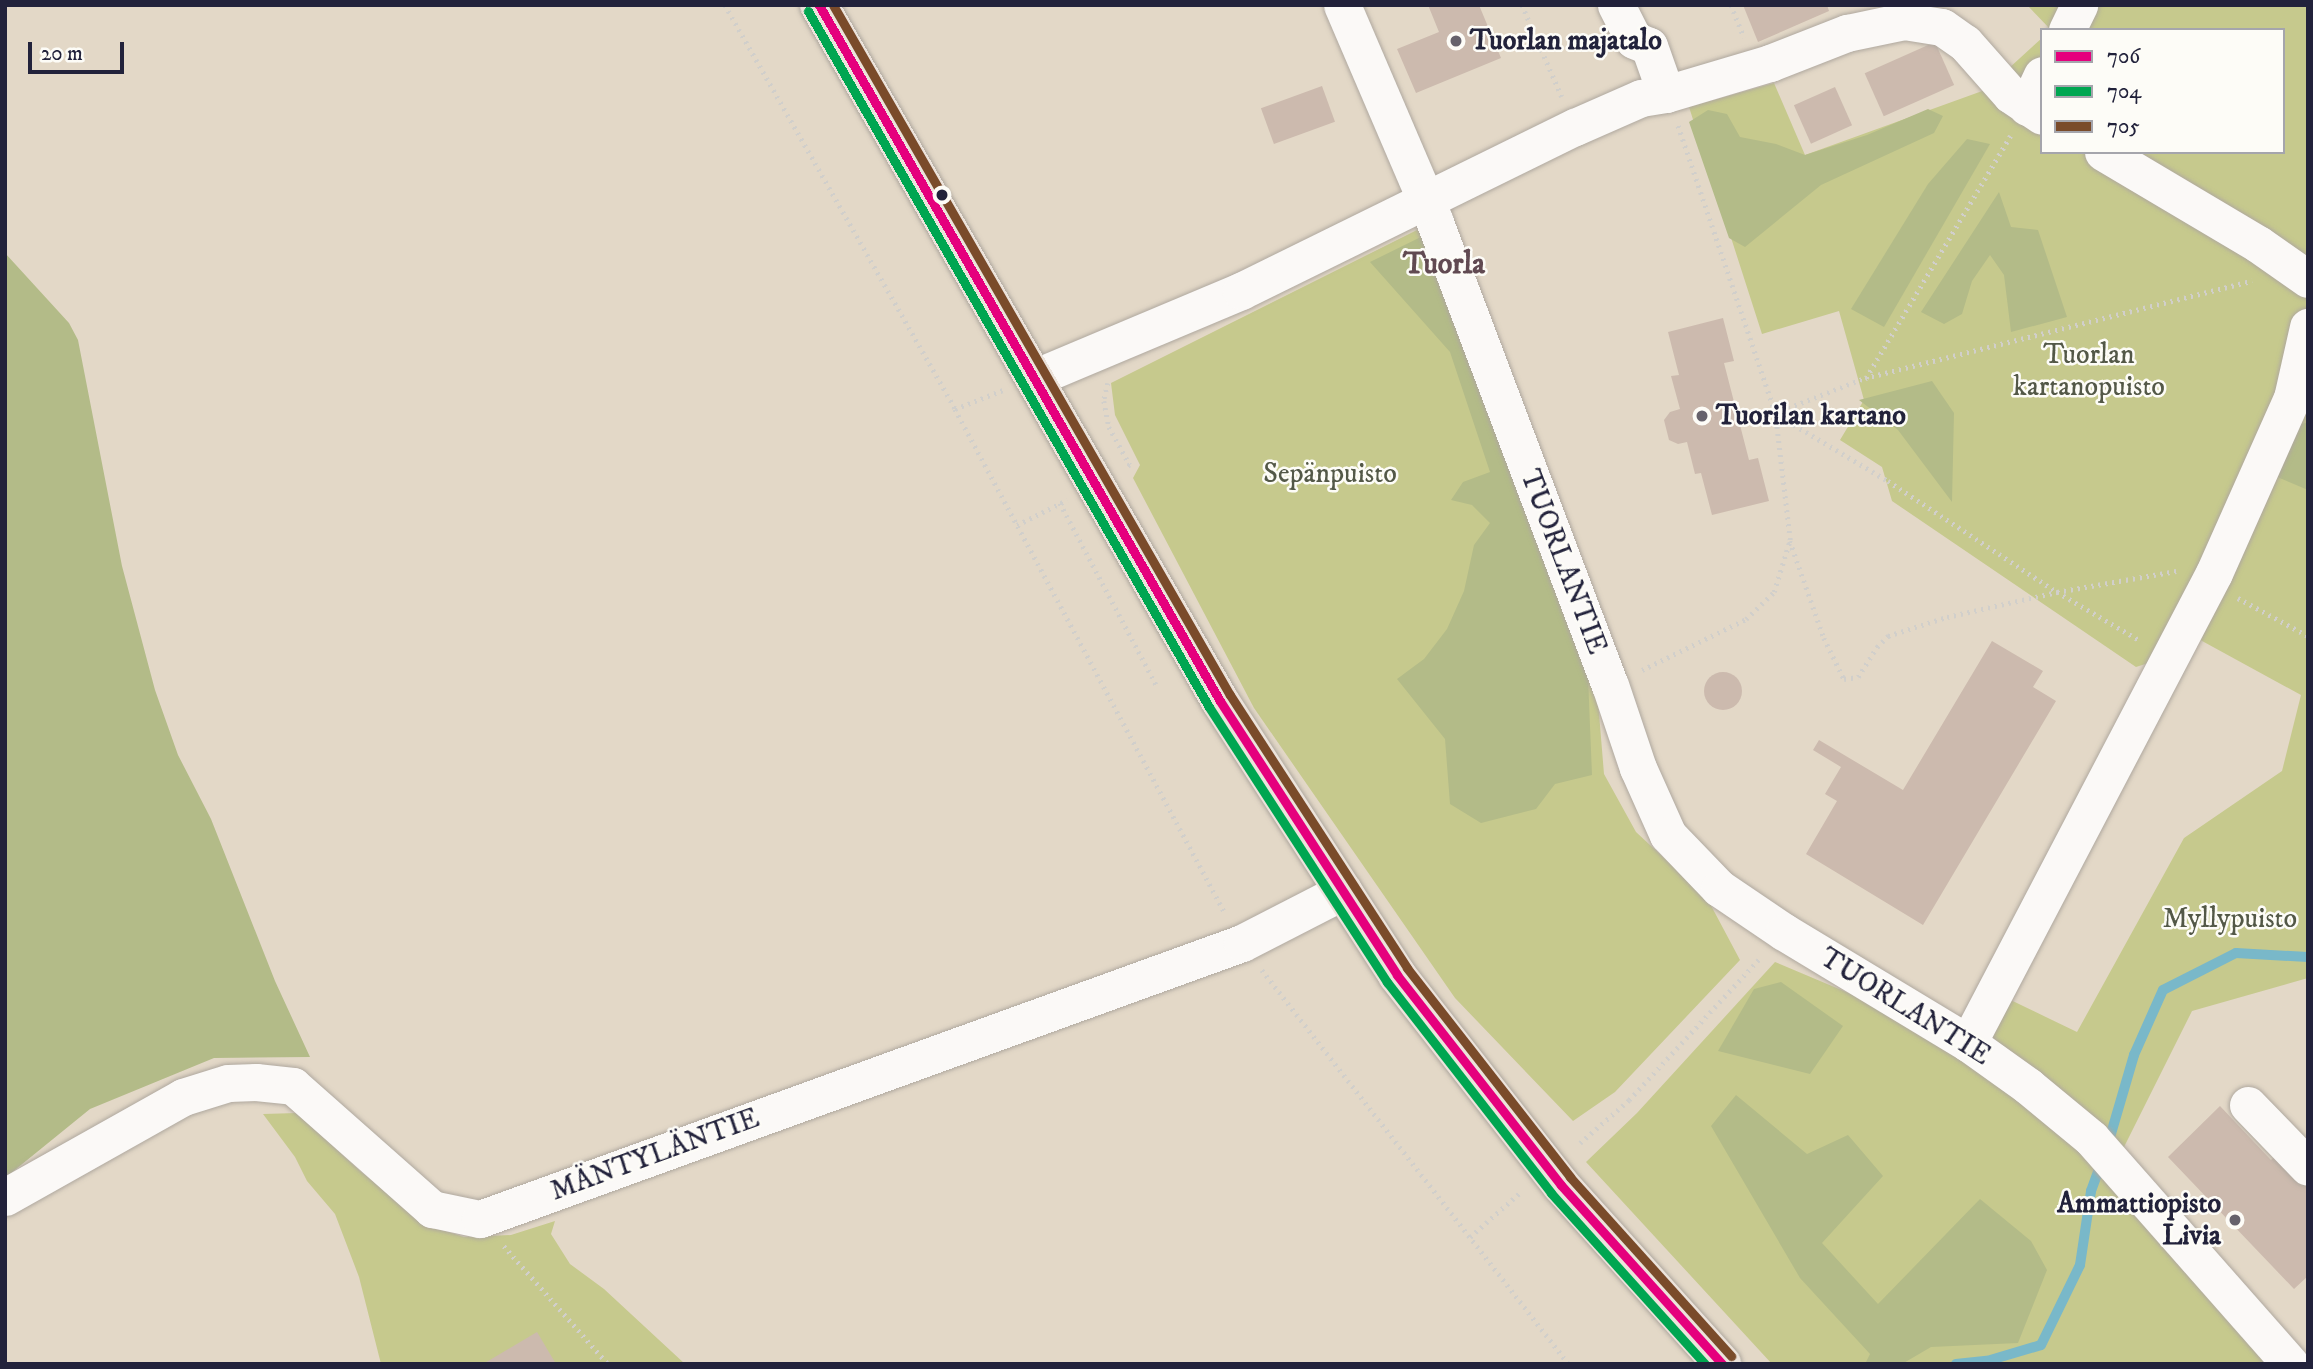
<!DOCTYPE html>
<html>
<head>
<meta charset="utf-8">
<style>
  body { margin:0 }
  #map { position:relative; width:2313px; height:1369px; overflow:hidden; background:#e3d8c7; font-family:"IM FELL DW Pica",serif }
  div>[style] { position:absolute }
  .green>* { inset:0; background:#c6c98d }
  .forest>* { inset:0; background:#b3bb88 }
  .stream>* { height:10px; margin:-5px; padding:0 5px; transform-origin:5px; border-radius:5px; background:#79b8c9 }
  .building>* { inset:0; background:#ccbaae; transform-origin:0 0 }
  .round { border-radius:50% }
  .path>* { height:4.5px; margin-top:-2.25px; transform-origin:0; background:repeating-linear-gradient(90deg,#d1cfcb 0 2px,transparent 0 7px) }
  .roads { filter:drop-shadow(0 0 2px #afa89f) drop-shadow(0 0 2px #afa89f) }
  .minor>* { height:37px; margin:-18.5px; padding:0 18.5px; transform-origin:18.5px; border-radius:18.5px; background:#fbf9f7 }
  .major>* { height:38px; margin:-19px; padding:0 19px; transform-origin:19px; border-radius:19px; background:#ece3db }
  .bus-1>* { height:9px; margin:-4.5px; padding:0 4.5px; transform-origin:4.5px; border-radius:4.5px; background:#e5007d }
  .bus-2>* { height:9px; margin:-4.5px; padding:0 4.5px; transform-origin:4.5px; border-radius:4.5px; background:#00a651 }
  .bus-3>* { height:9px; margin:-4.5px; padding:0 4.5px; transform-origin:4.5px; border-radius:4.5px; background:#7a4b2a }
  .dots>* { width:19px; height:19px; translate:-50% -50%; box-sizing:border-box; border:4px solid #fdfcf7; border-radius:50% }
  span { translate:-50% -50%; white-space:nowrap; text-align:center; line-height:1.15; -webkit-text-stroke:5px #fdfcf7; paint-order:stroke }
  .poi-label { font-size:28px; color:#22223b; font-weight:700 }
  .left { translate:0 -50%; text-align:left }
  .right { translate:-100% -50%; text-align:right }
  .park-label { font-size:28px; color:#535847 }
  .street-label { font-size:28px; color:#22223b }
  .neighbourhood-label { font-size:30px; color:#614a52; font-weight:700 }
  .frame { position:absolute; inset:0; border:7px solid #22223b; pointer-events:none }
  .legend { position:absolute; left:2040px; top:28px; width:245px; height:126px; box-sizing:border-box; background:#fdfcf7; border:2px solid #a5a5ac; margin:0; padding:9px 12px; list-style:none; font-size:21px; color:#22223b }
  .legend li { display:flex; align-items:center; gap:14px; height:35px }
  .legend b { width:35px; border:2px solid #a5a5ac }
  .scale { position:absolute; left:28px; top:42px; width:96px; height:32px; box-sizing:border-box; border:4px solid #22223b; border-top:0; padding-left:9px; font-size:21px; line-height:24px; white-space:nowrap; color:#22223b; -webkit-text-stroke:5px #fdfcf7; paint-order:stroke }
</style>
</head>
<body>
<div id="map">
  <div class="green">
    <div style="clip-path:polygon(2027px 5px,2308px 5px,2308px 978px,2192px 1011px,2115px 1165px,2277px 1364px,1772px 1364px,1586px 1162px,1637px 1113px,1775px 962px,1967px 1043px,1994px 992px,2077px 1032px,2184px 838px,2282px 771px,2301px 695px,2182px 630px,2167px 657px,2136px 667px,1892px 501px,1882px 467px,1840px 440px,1864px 400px,1839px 311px,1762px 334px,1689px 107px,1774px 83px,1805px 155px,1985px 90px,2042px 38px,2042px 152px,2283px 152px,2283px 30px,2051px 30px)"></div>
    <div style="clip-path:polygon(1427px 225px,1597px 689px,1604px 774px,1636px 832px,1707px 898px,1740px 960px,1615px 1092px,1573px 1121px,1455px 998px,1254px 708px,1133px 478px,1140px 465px,1115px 415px,1111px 383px)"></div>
    <div style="clip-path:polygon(297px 1113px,360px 1171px,430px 1226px,464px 1237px,511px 1235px,555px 1221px,551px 1234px,570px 1264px,604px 1289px,685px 1364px,381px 1364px,359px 1277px,335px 1214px,307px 1181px,295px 1157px,263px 1114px)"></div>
  </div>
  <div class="forest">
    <div style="clip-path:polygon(1928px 109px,1943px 116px,1934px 133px,1821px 185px,1745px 247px,1729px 238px,1689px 122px,1708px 110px,1727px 114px,1740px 137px,1776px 144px,1805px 155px,1867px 135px)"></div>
    <div style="clip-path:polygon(1967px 139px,1990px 144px,1884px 327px,1851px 309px,1928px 184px)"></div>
    <div style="clip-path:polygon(1999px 192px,2011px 227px,2038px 230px,2067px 317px,2011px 332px,2004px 275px,1990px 255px,1972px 281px,1962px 314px,1944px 324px,1921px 312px)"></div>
    <div style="clip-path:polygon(1429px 233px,1588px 677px,1592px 775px,1555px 784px,1536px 809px,1481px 823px,1450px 804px,1445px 739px,1397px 679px,1424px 659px,1447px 629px,1464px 591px,1474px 545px,1490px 523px,1472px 505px,1451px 500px,1463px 482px,1490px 472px,1450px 352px,1370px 262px)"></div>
    <div style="clip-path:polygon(5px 253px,69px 323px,78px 340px,122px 566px,155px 690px,178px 755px,211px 819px,275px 981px,310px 1057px,214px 1058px,90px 1109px,5px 1178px)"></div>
    <div style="clip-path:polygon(1932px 381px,1954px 413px,1952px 502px,1898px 430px,1859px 400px)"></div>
    <div style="clip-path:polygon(2308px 422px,2308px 490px,2270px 474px,2289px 428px)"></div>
    <div style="clip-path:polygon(1781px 982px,1843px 1026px,1810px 1074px,1718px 1051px,1754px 989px)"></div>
    <div style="clip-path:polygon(1736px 1095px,1807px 1154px,1848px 1135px,1883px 1176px,1822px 1243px,1878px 1304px,1980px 1199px,2031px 1241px,2047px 1270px,2018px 1343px,1931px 1347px,1902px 1364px,1865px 1364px,1870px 1354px,1800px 1278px,1711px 1126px)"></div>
  </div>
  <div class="stream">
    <div style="left:2108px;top:1144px;width:93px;rotate:-73.7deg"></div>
    <div style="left:2134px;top:1055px;width:71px;rotate:-66deg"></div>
    <div style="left:2163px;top:990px;width:82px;rotate:-26.9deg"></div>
    <div style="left:2236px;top:953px;width:72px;rotate:3.2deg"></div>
    <div style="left:1956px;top:1364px;width:31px;rotate:-6deg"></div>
    <div style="left:1987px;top:1361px;width:56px;rotate:-16.5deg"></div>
    <div style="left:2041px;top:1345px;width:89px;rotate:-64deg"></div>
    <div style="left:2080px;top:1265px;width:75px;rotate:-81.5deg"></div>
    <div style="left:2091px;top:1191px;width:32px;rotate:-70deg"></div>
  </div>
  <div class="building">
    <div style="clip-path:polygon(1428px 5px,1479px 5px,1501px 58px,1416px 93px,1397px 49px,1439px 32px)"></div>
    <div style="clip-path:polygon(1743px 5px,1827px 5px,1829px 11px,1758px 42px)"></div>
    <div style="left:1935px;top:42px;width:47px;height:77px;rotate:66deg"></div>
    <div style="left:1322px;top:86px;width:38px;height:65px;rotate:70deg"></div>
    <div style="left:1835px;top:87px;width:42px;height:45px;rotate:66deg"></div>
    <div style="clip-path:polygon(1723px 318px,1734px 361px,1724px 363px,1749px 460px,1758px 458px,1769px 501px,1712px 515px,1701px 473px,1695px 474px,1687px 442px,1678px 444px,1669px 440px,1664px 420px,1670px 412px,1680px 409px,1671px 376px,1679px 375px,1668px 332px)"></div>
    <div style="clip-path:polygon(1992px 641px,2043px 671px,2033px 687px,2056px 701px,1923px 925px,1806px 854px,1837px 801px,1825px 794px,1841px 767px,1813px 750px,1819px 740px,1903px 790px)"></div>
    <div class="round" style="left:1704px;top:672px;width:38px;height:38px"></div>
    <div style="clip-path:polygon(2220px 1106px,2271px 1160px,2282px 1149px,2308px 1176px,2308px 1276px,2294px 1289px,2168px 1157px)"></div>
    <div style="clip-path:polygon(537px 1332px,556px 1364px,483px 1364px)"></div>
  </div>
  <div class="path">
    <div style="left:725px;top:5px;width:465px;rotate:60.3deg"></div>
    <div style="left:955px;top:409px;width:572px;rotate:61.82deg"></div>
    <div style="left:1522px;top:5px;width:100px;rotate:66.5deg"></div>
    <div style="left:1731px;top:5px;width:35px;rotate:68deg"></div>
    <div style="left:1866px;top:378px;width:282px;rotate:-59.2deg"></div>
    <div style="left:1108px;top:383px;width:18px;rotate:103deg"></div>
    <div style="left:1104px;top:401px;width:26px;rotate:79deg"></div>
    <div style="left:1109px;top:427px;width:43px;rotate:61.1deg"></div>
    <div style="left:1130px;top:465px;width:4px;rotate:153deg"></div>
    <div style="left:955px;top:409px;width:52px;rotate:-21.6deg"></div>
    <div style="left:1775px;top:413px;width:97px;rotate:-21.3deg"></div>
    <div style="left:1865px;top:378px;width:399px;rotate:-14.1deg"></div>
    <div style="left:1776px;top:414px;width:131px;rotate:30.9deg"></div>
    <div style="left:1888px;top:481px;width:202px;rotate:33.3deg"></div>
    <div style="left:2057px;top:592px;width:95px;rotate:30.3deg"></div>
    <div style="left:1060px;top:503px;width:207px;rotate:62.1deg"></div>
    <div style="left:1017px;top:525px;width:56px;rotate:-26.6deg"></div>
    <div style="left:1790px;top:541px;width:103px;rotate:70.7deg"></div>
    <div style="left:1824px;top:638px;width:46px;rotate:64deg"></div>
    <div style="left:1844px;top:679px;width:14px;rotate:-8deg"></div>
    <div style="left:1858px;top:677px;width:36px;rotate:-58deg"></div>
    <div style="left:1877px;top:647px;width:16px;rotate:-45deg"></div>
    <div style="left:1888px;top:636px;width:62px;rotate:-17.9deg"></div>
    <div style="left:1947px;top:617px;width:113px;rotate:-12.8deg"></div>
    <div style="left:2057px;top:592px;width:121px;rotate:-10deg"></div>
    <div style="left:2238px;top:598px;width:80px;rotate:28.5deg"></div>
    <div style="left:1642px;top:670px;width:116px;rotate:-26.1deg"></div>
    <div style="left:1746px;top:619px;width:39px;rotate:-44deg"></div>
    <div style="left:1774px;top:592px;width:54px;rotate:-72.9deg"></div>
    <div style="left:1790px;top:540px;width:128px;rotate:-96.7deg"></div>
    <div style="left:1775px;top:413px;width:305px;rotate:-108.7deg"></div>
    <div style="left:1262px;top:970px;width:499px;rotate:52.1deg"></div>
    <div style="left:1580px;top:1143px;width:65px;rotate:-41.3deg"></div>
    <div style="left:1629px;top:1100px;width:193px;rotate:-47.3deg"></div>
    <div style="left:1470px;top:1237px;width:69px;rotate:-41.5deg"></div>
    <div style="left:504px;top:1246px;width:157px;rotate:48.6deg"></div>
  </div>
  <div class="roads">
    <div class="minor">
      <div style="left:1342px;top:5px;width:234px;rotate:66.8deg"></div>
      <div style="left:1434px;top:220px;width:497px;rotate:69.3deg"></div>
      <div style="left:1610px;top:685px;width:88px;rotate:71.4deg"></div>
      <div style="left:1638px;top:768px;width:73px;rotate:65.9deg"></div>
      <div style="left:1668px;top:835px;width:74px;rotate:46.1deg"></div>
      <div style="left:1719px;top:888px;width:78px;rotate:34.1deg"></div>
      <div style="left:1784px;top:932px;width:215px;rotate:31.1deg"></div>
      <div style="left:1968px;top:1043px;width:74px;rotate:35.6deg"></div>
      <div style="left:2028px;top:1086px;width:82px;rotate:39.5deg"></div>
      <div style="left:2091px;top:1138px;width:301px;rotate:48.6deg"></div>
      <div style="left:1616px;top:5px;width:39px;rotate:63deg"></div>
      <div style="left:1634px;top:40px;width:16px;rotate:22deg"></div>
      <div style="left:1649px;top:46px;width:51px;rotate:70.5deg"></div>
      <div style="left:2067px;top:30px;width:28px;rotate:-64deg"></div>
      <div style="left:2027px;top:107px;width:35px;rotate:-65deg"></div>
      <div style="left:2103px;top:152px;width:180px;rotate:30.7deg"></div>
      <div style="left:2258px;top:244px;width:61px;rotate:35deg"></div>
      <div style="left:1034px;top:378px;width:225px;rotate:-22.8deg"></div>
      <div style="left:1241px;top:291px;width:372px;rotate:-26.2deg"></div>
      <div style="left:1575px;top:127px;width:72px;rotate:-23.7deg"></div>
      <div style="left:1641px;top:98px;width:25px;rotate:-9deg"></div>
      <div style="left:1666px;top:94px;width:109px;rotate:-16.6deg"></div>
      <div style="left:1770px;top:63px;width:83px;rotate:-21.3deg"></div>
      <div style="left:1847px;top:33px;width:58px;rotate:-11.9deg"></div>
      <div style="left:1904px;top:21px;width:38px;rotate:9deg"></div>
      <div style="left:1942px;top:27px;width:28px;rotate:35deg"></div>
      <div style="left:1965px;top:43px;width:69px;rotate:48.5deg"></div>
      <div style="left:2011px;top:95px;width:37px;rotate:34deg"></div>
      <div style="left:1968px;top:1043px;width:530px;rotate:-62.37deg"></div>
      <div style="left:2214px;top:573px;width:192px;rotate:-66deg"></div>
      <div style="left:2292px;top:398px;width:73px;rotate:-77.3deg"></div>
      <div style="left:2248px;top:1105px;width:86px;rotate:45.9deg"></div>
      <div style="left:5px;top:1197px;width:204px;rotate:-29.3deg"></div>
      <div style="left:183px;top:1097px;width:47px;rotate:-17.3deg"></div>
      <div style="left:228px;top:1083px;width:28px;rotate:-2deg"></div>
      <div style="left:256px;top:1082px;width:37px;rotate:6deg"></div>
      <div style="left:293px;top:1086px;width:186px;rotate:41.5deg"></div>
      <div style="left:432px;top:1209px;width:49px;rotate:11.8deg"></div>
      <div style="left:480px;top:1219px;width:810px;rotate:-19.91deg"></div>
      <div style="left:1242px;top:943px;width:114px;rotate:-27.2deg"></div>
    </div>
    <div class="major">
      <div style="left:819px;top:5px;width:803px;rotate:60.05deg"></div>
      <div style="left:1220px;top:701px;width:326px;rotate:57.1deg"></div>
      <div style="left:1397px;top:975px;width:266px;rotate:52deg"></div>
      <div style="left:1561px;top:1185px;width:241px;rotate:48deg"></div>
    </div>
  </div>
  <div class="bus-1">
    <div style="left:819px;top:5px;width:803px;rotate:60.05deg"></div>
    <div style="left:1220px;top:701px;width:326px;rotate:57.1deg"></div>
    <div style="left:1397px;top:975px;width:266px;rotate:52deg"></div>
    <div style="left:1561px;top:1185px;width:241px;rotate:48deg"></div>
  </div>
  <div class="bus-2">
    <div style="left:808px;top:11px;width:803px;rotate:60.05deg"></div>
    <div style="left:1209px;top:707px;width:328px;rotate:57.1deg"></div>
    <div style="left:1387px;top:982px;width:267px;rotate:52.1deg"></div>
    <div style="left:1551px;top:1193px;width:230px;rotate:48deg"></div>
  </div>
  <div class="bus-3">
    <div style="left:833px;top:5px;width:796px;rotate:60.09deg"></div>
    <div style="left:1230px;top:695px;width:325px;rotate:57deg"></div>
    <div style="left:1407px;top:968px;width:265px;rotate:52deg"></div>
    <div style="left:1570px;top:1177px;width:241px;rotate:48deg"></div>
  </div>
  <div class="dots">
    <div style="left:1456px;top:41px;background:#66626c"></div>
    <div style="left:942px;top:195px;background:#22223b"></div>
    <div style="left:1702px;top:416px;background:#66626c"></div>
    <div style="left:2235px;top:1220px;background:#66626c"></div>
  </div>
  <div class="poi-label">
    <span class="left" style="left:1470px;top:41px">Tuorlan majatalo</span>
    <span class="left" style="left:1716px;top:416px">Tuorilan kartano</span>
    <span class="right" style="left:2221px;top:1220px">Ammattiopisto<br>Livia</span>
  </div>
  <div class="park-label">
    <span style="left:2089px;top:371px">Tuorlan<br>kartanopuisto</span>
    <span style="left:1330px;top:474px">Sepänpuisto</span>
    <span style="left:2230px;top:919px">Myllypuisto</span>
  </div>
  <div class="street-label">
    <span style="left:1563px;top:562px;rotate:69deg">TUORLANTIE</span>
    <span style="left:1905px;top:1007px;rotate:32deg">TUORLANTIE</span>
    <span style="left:655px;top:1155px;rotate:-20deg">MÄNTYLÄNTIE</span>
  </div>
  <div class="neighbourhood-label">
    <span style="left:1444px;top:265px">Tuorla</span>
  </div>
  <div class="frame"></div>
  <ul class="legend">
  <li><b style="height:9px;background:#e5007d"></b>706</li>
  <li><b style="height:9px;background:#00a651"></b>704</li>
  <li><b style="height:9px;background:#7a4b2a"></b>705</li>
  </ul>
  <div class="scale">20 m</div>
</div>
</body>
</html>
